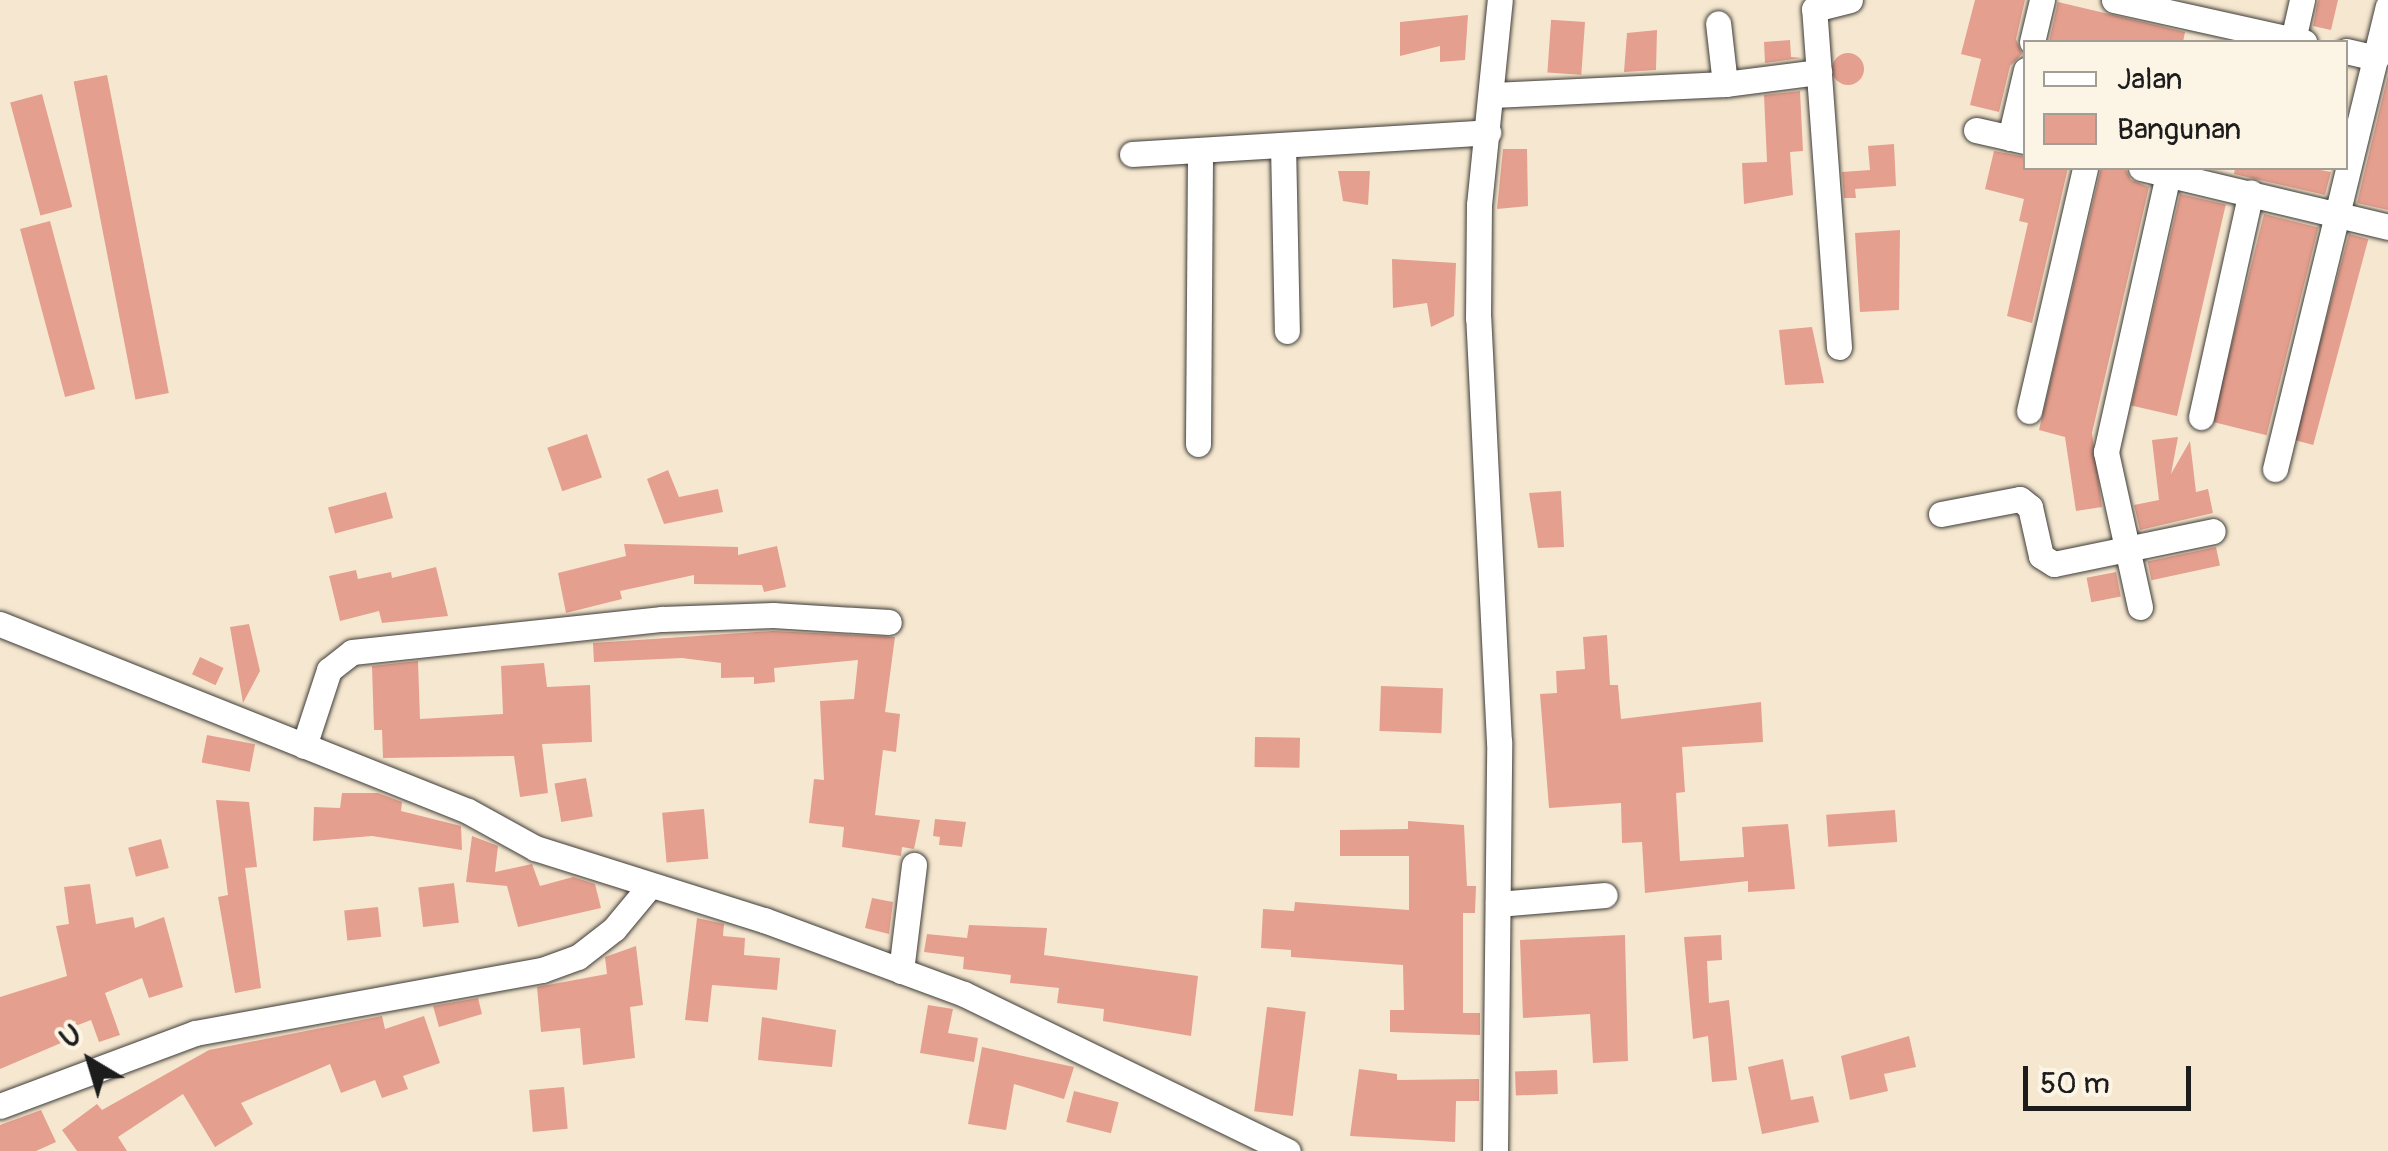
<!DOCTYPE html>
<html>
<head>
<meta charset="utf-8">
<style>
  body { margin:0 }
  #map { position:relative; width:2388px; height:1151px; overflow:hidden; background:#f6e8d0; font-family:Pangolin,sans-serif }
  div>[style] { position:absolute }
  .building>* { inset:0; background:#e59f8e; transform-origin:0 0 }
  .round { border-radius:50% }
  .roads { filter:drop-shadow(0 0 2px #3d3b37) drop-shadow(0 0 2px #3d3b37) }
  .street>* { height:25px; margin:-12.5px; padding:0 12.5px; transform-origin:12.5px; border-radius:12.5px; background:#fff }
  span { translate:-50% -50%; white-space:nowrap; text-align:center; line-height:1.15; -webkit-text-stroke:10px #fcf5e5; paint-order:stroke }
  .legend { position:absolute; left:2023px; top:40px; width:325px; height:130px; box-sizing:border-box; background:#fcf5e5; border:2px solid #a29e95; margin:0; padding:12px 18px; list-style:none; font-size:30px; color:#1c1c1c }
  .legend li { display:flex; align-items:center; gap:20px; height:50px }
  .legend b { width:50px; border:2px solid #a29e95 }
  .north { position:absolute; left:40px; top:1011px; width:100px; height:100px; -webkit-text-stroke:8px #fcf5e5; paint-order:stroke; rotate:322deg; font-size:28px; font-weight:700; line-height:40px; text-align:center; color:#1c1c1c }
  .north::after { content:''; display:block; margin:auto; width:35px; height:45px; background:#1c1c1c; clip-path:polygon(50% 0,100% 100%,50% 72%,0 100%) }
  .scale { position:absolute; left:2023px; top:1066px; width:168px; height:45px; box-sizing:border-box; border:5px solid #1c1c1c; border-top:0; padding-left:12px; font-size:30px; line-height:35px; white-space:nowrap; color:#1c1c1c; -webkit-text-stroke:8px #fcf5e5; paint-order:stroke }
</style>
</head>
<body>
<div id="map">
  <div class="building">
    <div style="clip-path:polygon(1975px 0,2025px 0,2016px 39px,2022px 54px,2010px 66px,1999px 112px,1970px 105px,1981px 59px,1961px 54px)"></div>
    <div style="clip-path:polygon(2318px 0,2338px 0,2331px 30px,2313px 26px)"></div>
    <div style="clip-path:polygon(2058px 2px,2185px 32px,2183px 42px,2049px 42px)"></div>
    <div style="clip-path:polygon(1468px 15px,1465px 60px,1440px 62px,1440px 46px,1400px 56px,1400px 22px)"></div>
    <div style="left:1585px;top:22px;width:53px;height:34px;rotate:94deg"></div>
    <div style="clip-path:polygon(1657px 30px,1656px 70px,1624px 72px,1627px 33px)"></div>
    <div style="clip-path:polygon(1790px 40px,1791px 57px,1801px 58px,1765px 63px,1764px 42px)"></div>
    <div class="round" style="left:1832px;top:53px;width:32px;height:32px"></div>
    <div style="left:107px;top:75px;width:324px;height:34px;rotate:79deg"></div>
    <div style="clip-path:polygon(2388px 75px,2388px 210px,2357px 203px)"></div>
    <div style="clip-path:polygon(1800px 91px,1803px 151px,1790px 152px,1793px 195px,1744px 204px,1742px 163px,1767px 162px,1764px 95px)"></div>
    <div style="left:42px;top:94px;width:117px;height:33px;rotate:75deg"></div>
    <div style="clip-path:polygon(1894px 144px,1896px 186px,1855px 189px,1856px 198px,1844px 198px,1842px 172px,1870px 170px,1868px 146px)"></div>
    <div style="clip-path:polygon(1503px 149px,1527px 149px,1528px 206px,1497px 209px)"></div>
    <div style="clip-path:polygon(1994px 151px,2026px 157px,2026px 168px,2068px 168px,2032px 323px,2007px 316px,2028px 223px,2019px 221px,2024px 199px,1985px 189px)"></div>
    <div style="clip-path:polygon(2101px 168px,2125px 168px,2131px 180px,2149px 187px,2092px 433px,2102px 507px,2076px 511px,2065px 437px,2039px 430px)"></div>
    <div style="clip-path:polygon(2235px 168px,2310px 168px,2331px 172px,2325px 195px,2234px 174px)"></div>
    <div style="clip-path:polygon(1338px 171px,1370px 171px,1368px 205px,1343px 201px)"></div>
    <div style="left:2180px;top:194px;width:47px;height:217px;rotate:13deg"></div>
    <div style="left:2264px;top:214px;width:56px;height:214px;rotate:14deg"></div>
    <div style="left:50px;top:221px;width:174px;height:31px;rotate:75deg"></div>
    <div style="clip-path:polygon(1900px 230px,1899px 310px,1860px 312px,1855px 233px)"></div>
    <div style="left:2349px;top:234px;width:20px;height:213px;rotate:15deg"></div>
    <div style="clip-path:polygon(1392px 259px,1456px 263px,1454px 316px,1431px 327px,1427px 303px,1393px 308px)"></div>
    <div style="clip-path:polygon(1812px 327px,1824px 383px,1785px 385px,1779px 330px)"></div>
    <div style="left:587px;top:434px;width:46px;height:42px;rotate:71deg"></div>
    <div style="clip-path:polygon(2178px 437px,2171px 474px,2190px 441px,2196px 492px,2208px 489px,2213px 513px,2140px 530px,2134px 505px,2159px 500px,2152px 440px)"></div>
    <div style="clip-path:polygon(668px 470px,679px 497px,718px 489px,723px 512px,664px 524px,647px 479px)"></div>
    <div style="clip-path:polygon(1561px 491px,1564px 547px,1538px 548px,1529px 493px)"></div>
    <div style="left:386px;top:492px;width:27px;height:60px;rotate:75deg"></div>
    <div style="clip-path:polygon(624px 544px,738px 547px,738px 555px,777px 546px,786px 587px,764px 592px,762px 585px,694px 584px,694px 575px,620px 591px,622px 599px,566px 613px,558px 573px,626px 556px)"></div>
    <div style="left:2216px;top:547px;width:19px;height:70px;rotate:78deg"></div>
    <div style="clip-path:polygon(436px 567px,448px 616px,382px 623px,379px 611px,340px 621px,329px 576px,356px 570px,358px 579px,391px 572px,392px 578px)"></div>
    <div style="left:2116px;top:572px;width:25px;height:30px;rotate:79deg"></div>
    <div style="clip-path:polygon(249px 624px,260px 671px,243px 703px,230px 627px)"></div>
    <div style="clip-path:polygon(773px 631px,895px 637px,885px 712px,900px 714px,896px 752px,883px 750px,875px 815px,920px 820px,914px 849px,902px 847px,901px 856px,842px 847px,844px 827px,809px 823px,814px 779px,824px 780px,820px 701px,854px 699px,858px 660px,774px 668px,775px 682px,754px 684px,754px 677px,721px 678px,721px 663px,682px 658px,594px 662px,593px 643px)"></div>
    <div style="clip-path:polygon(1607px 635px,1610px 685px,1618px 685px,1621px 719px,1761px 702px,1763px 742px,1682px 747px,1685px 792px,1676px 793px,1680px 861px,1744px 857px,1742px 827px,1788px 824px,1795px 889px,1748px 892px,1748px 881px,1645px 893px,1642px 842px,1622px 843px,1621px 803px,1549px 808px,1540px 694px,1557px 693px,1556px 671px,1585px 669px,1583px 637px)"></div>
    <div style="left:200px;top:657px;width:26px;height:19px;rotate:25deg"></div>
    <div style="clip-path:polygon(418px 661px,420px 719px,503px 714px,501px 666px,544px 663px,547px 687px,590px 685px,592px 742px,542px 744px,548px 793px,520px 797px,514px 756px,383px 758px,382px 730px,374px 730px,372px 666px)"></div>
    <div style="left:1381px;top:686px;width:62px;height:45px;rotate:2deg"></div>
    <div style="left:207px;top:735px;width:49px;height:28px;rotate:11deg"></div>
    <div style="left:1255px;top:737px;width:45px;height:30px;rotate:1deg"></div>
    <div style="left:586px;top:778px;width:39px;height:32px;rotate:80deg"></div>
    <div style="clip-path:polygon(342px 793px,378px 793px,402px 802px,401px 811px,461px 826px,462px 850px,372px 836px,313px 841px,314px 807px,340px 808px)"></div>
    <div style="clip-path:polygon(216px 800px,249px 802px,257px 867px,245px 868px,261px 988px,235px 993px,218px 897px,228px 895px)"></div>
    <div style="left:704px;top:809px;width:50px;height:42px;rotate:85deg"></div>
    <div style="left:1895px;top:810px;width:32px;height:69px;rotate:86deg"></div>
    <div style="clip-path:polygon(935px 819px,966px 822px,962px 847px,939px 845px,940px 837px,933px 836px)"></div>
    <div style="clip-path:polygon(1408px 821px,1464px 825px,1467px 886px,1476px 886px,1475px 913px,1463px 913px,1463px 1013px,1480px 1013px,1480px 1035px,1390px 1032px,1390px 1010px,1404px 1010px,1403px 965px,1291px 957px,1291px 950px,1261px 948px,1263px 909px,1294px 911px,1295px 902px,1409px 910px,1409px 856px,1340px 856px,1340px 830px,1408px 829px)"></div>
    <div style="clip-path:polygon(472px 836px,498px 846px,495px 872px,532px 864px,540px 886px,573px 877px,595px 884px,601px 908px,518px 927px,507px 886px,466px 882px)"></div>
    <div style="left:161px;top:839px;width:30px;height:34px;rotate:75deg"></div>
    <div style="left:454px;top:883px;width:40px;height:36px;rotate:83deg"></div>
    <div style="clip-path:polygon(90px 884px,96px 924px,133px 917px,135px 928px,164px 917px,183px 987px,149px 998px,142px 978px,105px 993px,120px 1035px,99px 1042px,91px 1020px,57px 1033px,61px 1043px,0 1069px,0 997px,67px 976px,56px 926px,69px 924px,64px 887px)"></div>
    <div style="clip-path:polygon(872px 898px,893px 902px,889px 934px,865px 928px)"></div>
    <div style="left:378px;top:907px;width:30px;height:34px;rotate:84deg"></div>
    <div style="clip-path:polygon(697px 918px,724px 924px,723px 936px,745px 938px,744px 955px,780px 958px,777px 990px,712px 985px,708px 1022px,685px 1020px)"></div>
    <div style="clip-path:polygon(969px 925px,1047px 928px,1044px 955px,1198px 976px,1191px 1036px,1103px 1021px,1104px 1009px,1057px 1003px,1059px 988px,1010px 983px,1011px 975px,963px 969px,964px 957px,924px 952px,927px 934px,967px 938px)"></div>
    <div style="clip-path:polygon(1625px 935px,1628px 1061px,1593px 1063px,1590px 1014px,1523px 1018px,1520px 940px)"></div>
    <div style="clip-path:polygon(1721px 935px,1722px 960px,1707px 961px,1709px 1003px,1729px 1000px,1737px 1080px,1712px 1082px,1708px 1036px,1693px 1039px,1684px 937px)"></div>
    <div style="clip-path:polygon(636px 946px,643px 1005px,630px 1007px,635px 1058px,583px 1065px,580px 1028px,541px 1032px,537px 987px,607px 974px,605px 957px)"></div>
    <div style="clip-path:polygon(478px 998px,482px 1014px,439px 1027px,433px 1006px)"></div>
    <div style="clip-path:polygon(928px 1005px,953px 1009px,948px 1033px,978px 1038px,974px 1062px,920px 1053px)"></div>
    <div style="left:1267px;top:1007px;width:39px;height:105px;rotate:7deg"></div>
    <div style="clip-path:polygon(382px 1016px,385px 1029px,424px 1016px,440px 1063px,403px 1076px,408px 1089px,382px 1098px,375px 1080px,341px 1093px,330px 1064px,241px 1103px,253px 1124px,215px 1147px,183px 1094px,118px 1137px,127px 1151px,77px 1151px,62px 1130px,97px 1104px,102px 1110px,209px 1050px)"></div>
    <div style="clip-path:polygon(762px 1017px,836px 1030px,832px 1067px,758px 1060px)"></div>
    <div style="clip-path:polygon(1909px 1036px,1916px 1067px,1884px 1074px,1888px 1091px,1850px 1100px,1841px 1056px)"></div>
    <div style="clip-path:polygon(982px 1047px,1074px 1067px,1064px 1099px,1014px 1084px,1006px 1130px,968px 1124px)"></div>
    <div style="clip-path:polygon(1783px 1059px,1791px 1100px,1813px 1096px,1819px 1122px,1762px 1134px,1748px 1067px)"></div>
    <div style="clip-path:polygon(1359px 1069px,1397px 1074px,1397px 1080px,1479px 1079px,1479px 1101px,1456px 1101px,1455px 1142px,1350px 1136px)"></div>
    <div style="left:1557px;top:1070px;width:24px;height:42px;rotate:88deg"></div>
    <div style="left:564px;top:1087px;width:42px;height:35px;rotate:85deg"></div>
    <div style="left:1074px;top:1091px;width:46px;height:32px;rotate:14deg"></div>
    <div style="clip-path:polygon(41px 1110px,56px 1142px,36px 1151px,0 1151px,0 1125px)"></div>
  </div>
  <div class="roads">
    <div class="street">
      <div style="left:2114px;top:0;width:195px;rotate:12.5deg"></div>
      <div style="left:2293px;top:40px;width:41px;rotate:-77.3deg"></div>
      <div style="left:2032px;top:42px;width:43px;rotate:-76.6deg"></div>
      <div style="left:2346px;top:51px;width:31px;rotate:13deg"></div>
      <div style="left:1725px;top:84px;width:95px;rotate:-7.3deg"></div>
      <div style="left:1493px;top:95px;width:232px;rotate:-2.7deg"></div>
      <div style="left:1725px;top:84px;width:61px;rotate:-96.5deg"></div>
      <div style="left:1976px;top:130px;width:50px;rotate:12.7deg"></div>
      <div style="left:2010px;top:138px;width:70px;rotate:-76.8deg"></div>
      <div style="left:1283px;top:145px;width:186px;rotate:88.8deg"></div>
      <div style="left:1132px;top:154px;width:357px;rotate:-3.5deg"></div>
      <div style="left:2141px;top:168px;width:254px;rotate:13.4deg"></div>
      <div style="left:1839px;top:347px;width:339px;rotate:-94.2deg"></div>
      <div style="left:1814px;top:9px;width:37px;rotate:-14deg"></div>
      <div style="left:2029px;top:411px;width:249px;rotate:-77deg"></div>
      <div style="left:2201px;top:417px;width:230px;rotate:-77.5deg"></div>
      <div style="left:1198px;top:444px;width:294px;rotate:-89.6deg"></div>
      <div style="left:2275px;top:469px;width:476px;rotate:-76.3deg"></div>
      <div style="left:1941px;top:514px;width:80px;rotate:-10.8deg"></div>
      <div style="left:2020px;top:499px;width:13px;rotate:39deg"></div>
      <div style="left:2030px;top:507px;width:50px;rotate:77.3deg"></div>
      <div style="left:2041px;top:556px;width:15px;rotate:32deg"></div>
      <div style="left:2054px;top:564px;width:162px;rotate:-11.7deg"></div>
      <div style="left:2140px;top:607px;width:159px;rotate:-102.4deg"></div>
      <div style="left:2106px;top:452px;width:285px;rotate:-77.4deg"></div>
      <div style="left:0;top:624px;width:504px;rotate:21.78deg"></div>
      <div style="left:468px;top:811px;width:77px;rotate:28.9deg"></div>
      <div style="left:535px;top:848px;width:240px;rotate:17.5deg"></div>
      <div style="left:764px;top:920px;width:213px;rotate:20.3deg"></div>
      <div style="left:964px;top:994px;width:360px;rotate:25.9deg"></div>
      <div style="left:304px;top:746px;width:80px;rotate:-71.8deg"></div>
      <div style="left:329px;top:670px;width:29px;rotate:-38deg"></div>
      <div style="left:352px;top:652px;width:312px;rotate:-6.1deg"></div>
      <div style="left:662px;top:619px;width:111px;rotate:-2.1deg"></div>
      <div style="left:773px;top:615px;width:116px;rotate:3.5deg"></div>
      <div style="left:1498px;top:904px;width:107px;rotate:-4.8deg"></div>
      <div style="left:901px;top:971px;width:107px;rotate:-83deg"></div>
      <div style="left:0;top:1106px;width:208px;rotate:-20.5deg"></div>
      <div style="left:195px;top:1033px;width:353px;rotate:-10.3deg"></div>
      <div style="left:542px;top:970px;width:38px;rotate:-20deg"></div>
      <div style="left:578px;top:957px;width:46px;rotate:-37.9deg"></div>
      <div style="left:614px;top:929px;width:53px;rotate:-50.3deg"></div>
      <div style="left:1495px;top:1151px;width:409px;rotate:-89.4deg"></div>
      <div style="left:1499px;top:742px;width:425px;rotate:-92.8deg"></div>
      <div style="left:1478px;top:318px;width:113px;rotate:-89.5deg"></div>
      <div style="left:1479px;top:205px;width:206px;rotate:-84.2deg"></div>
    </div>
  </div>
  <ul class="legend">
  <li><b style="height:12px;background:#fff"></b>Jalan</li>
  <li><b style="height:28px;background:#e59f8e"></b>Bangunan</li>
  </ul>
  <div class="north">U</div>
  <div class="scale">50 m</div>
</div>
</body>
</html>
